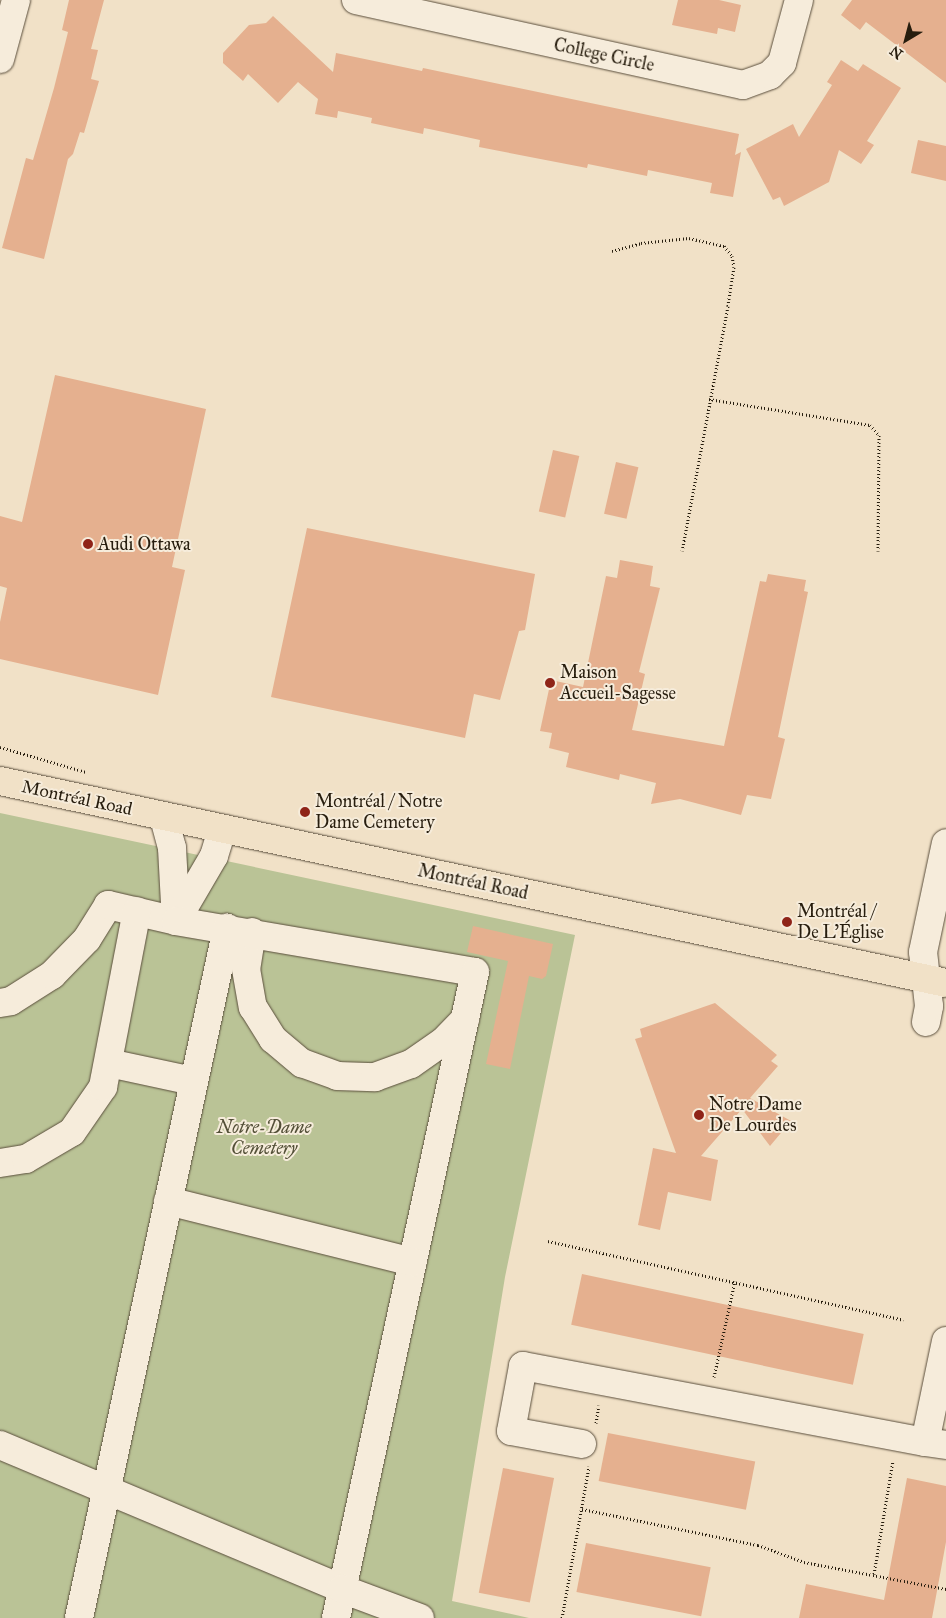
<!DOCTYPE html>
<html>
<head>
<meta charset="utf-8">
<style>
  body { margin:0 }
  #map { position:relative; width:946px; height:1618px; overflow:hidden; background:#f1e1c7; font-family:"IM FELL Great Primer",serif }
  div>[style] { position:absolute }
  .green>* { inset:0; background:#bac396 }
  .building>* { inset:0; background:#e5b08f; transform-origin:0 0 }
  .path>* { height:3px; margin-top:-1.5px; transform-origin:0; background:repeating-linear-gradient(90deg,#271d0e 0 1px,transparent 0 3.5px) }
  .roads { filter:drop-shadow(0 0 1px #5a4e3c) drop-shadow(0 0 1px #5a4e3c) }
  .minor>* { height:28px; margin:-14px; padding:0 14px; transform-origin:14px; border-radius:14px; background:#f6ecdb }
  .major>* { height:28px; margin:-14px; padding:0 14px; transform-origin:14px; border-radius:14px; background:#f1e1c7 }
  .dots>* { width:14px; height:14px; translate:-50% -50%; box-sizing:border-box; border:2px solid #f6ecdb; border-radius:50% }
  span { translate:-50% -50%; white-space:nowrap; text-align:center; line-height:1.15; -webkit-text-stroke:4px #f6ecdb; paint-order:stroke }
  .street-label { font-size:18px; color:#271d0e }
  .poi-label { font-size:18px; color:#271d0e }
  .left { translate:0 -50%; text-align:left }
  .park-label { font-size:18px; color:#534f37; font-style:italic }
  .north { position:absolute; left:881px; top:15px; width:50px; height:50px; -webkit-text-stroke:4px #f6ecdb; paint-order:stroke; rotate:217deg; font-size:14px; font-weight:700; line-height:20px; text-align:center; color:#271d0e }
  .north::after { content:''; display:block; margin:auto; width:18px; height:22px; background:#271d0e; clip-path:polygon(50% 0,100% 100%,50% 72%,0 100%) }
</style>
</head>
<body>
<div id="map">
  <div class="green">
    <div style="clip-path:polygon(0 813px,575px 935px,505px 1277px,452px 1601px,529px 1618px,0 1618px)"></div>
  </div>
  <div class="building">
    <div style="clip-path:polygon(69px 0,104px 0,91px 49px,98px 50px,91px 79px,99px 81px,84px 133px,80px 132px,73px 154px,68px 159px,44px 259px,2px 248px,26px 158px,33px 160px,54px 88px,68px 32px,62px 30px)"></div>
    <div style="clip-path:polygon(678px 0,719px 0,741px 5px,735px 32px,718px 28px,717px 34px,672px 25px)"></div>
    <div style="clip-path:polygon(852px 0,946px 0,946px 83px,866px 22px,860px 30px,841px 15px)"></div>
    <div style="clip-path:polygon(273px 16px,333px 72px,336px 53px,422px 71px,423px 68px,739px 134px,735px 155px,741px 152px,733px 197px,710px 193px,712px 183px,648px 170px,647px 176px,588px 164px,587px 168px,479px 147px,480px 140px,434px 130px,424px 128px,423px 134px,371px 123px,372px 118px,338px 111px,337px 118px,315px 114px,318px 99px,298px 82px,278px 103px,248px 74px,243px 81px,223px 63px,223px 53px,249px 25px,266px 23px)"></div>
    <div style="clip-path:polygon(841px 60px,858px 71px,863px 64px,901px 88px,867px 141px,874px 145px,861px 164px,839px 150px,829px 182px,784px 206px,780px 197px,773px 200px,746px 149px,793px 124px,799px 137px,832px 85px,827px 82px)"></div>
    <div style="clip-path:polygon(918px 140px,946px 146px,946px 181px,911px 173px)"></div>
    <div style="clip-path:polygon(55px 375px,206px 409px,172px 567px,185px 570px,158px 695px,0 659px,0 622px,7px 588px,0 586px,0 516px,22px 522px)"></div>
    <div style="left:553px;top:450px;width:27px;height:63px;rotate:13deg"></div>
    <div style="left:616px;top:462px;width:23px;height:53px;rotate:13deg"></div>
    <div style="clip-path:polygon(307px 528px,535px 574px,525px 630px,519px 631px,500px 700px,474px 694px,465px 738px,271px 697px)"></div>
    <div style="clip-path:polygon(620px 560px,653px 566px,650px 586px,660px 588px,639px 672px,645px 674px,632px 730px,724px 746px,760px 581px,766px 582px,768px 574px,806px 580px,804px 591px,808px 592px,778px 737px,785px 739px,771px 799px,747px 795px,741px 815px,680px 799px,651px 804px,656px 783px,620px 774px,619px 780px,566px 767px,569px 753px,549px 748px,552px 733px,540px 731px,551px 680px,583px 687px,606px 576px,617px 578px)"></div>
    <div style="clip-path:polygon(473px 926px,553px 944px,546px 976px,542px 979px,529px 976px,510px 1069px,486px 1064px,508px 961px,467px 952px)"></div>
    <div style="clip-path:polygon(715px 1003px,777px 1055px,771px 1061px,778px 1066px,750px 1098px,791px 1121px,770px 1146px,742px 1109px,701px 1156px,718px 1160px,711px 1201px,668px 1192px,660px 1230px,638px 1225px,653px 1148px,676px 1153px,635px 1039px,642px 1037px,640px 1029px)"></div>
    <div style="left:582px;top:1274px;width:288px;height:52px;rotate:12deg"></div>
    <div style="left:608px;top:1433px;width:150px;height:49px;rotate:11deg"></div>
    <div style="left:503px;top:1468px;width:52px;height:127px;rotate:11deg"></div>
    <div style="clip-path:polygon(907px 1478px,946px 1486px,946px 1542px,932px 1618px,799px 1618px,806px 1584px,884px 1600px)"></div>
    <div style="left:586px;top:1543px;width:127px;height:50px;rotate:11deg"></div>
  </div>
  <div class="path">
    <div style="left:612px;top:251px;width:30px;rotate:-15deg"></div>
    <div style="left:641px;top:243px;width:48px;rotate:-5.9deg"></div>
    <div style="left:689px;top:238px;width:36px;rotate:13deg"></div>
    <div style="left:724px;top:246px;width:13px;rotate:51deg"></div>
    <div style="left:732px;top:256px;width:11px;rotate:80deg"></div>
    <div style="left:734px;top:267px;width:39px;rotate:99deg"></div>
    <div style="left:728px;top:306px;width:249px;rotate:100.6deg"></div>
    <div style="left:709px;top:399px;width:163px;rotate:9.2deg"></div>
    <div style="left:870px;top:425px;width:13px;rotate:48deg"></div>
    <div style="left:879px;top:435px;width:116px;rotate:90.5deg"></div>
    <div style="left:0;top:747px;width:90px;rotate:16.2deg"></div>
    <div style="left:548px;top:1241px;width:364px;rotate:12.5deg"></div>
    <div style="left:714px;top:1377px;width:98px;rotate:-77.7deg"></div>
    <div style="left:596px;top:1423px;width:18px;rotate:-81deg"></div>
    <div style="left:582px;top:1509px;width:180px;rotate:11.6deg"></div>
    <div style="left:758px;top:1545px;width:49px;rotate:20.3deg"></div>
    <div style="left:804px;top:1562px;width:145px;rotate:10.8deg"></div>
    <div style="left:874px;top:1574px;width:115px;rotate:-80.5deg"></div>
    <div style="left:562px;top:1618px;width:154px;rotate:-79.9deg"></div>
  </div>
  <div class="roads">
    <div class="minor">
      <div style="left:356px;top:0;width:396px;rotate:12.4deg"></div>
      <div style="left:743px;top:85px;width:29px;rotate:-20deg"></div>
      <div style="left:770px;top:75px;width:17px;rotate:-45deg"></div>
      <div style="left:782px;top:63px;width:65px;rotate:-74.9deg"></div>
      <div style="left:0;top:59px;width:61px;rotate:-74.8deg"></div>
      <div style="left:164px;top:818px;width:31px;rotate:75deg"></div>
      <div style="left:172px;top:848px;width:73px;rotate:86.9deg"></div>
      <div style="left:176px;top:921px;width:75px;rotate:-59.7deg"></div>
      <div style="left:214px;top:856px;width:27px;rotate:-73deg"></div>
      <div style="left:252px;top:932px;width:37px;rotate:99deg"></div>
      <div style="left:246px;top:969px;width:39px;rotate:80deg"></div>
      <div style="left:253px;top:1007px;width:38px;rotate:58deg"></div>
      <div style="left:273px;top:1039px;width:38px;rotate:40deg"></div>
      <div style="left:302px;top:1063px;width:37px;rotate:20deg"></div>
      <div style="left:337px;top:1076px;width:38px;rotate:2deg"></div>
      <div style="left:375px;top:1077px;width:38px;rotate:-20deg"></div>
      <div style="left:411px;top:1064px;width:39px;rotate:-35deg"></div>
      <div style="left:443px;top:1042px;width:32px;rotate:-46deg"></div>
      <div style="left:0;top:1003px;width:11px;rotate:-10deg"></div>
      <div style="left:11px;top:1001px;width:49px;rotate:-32.4deg"></div>
      <div style="left:52px;top:975px;width:50px;rotate:-45.8deg"></div>
      <div style="left:87px;top:939px;width:40px;rotate:-58deg"></div>
      <div style="left:108px;top:905px;width:70px;rotate:13.2deg"></div>
      <div style="left:176px;top:921px;width:303px;rotate:9.7deg"></div>
      <div style="left:475px;top:972px;width:661px;rotate:102.14deg"></div>
      <div style="left:926px;top:1022px;width:16px;rotate:-79deg"></div>
      <div style="left:929px;top:1006px;width:54px;rotate:-96.3deg"></div>
      <div style="left:923px;top:952px;width:111px;rotate:-78.1deg"></div>
      <div style="left:109px;top:1063px;width:86px;rotate:12.1deg"></div>
      <div style="left:0;top:1163px;width:26px;rotate:-9deg"></div>
      <div style="left:26px;top:1159px;width:53px;rotate:-30.4deg"></div>
      <div style="left:72px;top:1132px;width:55px;rotate:-55.4deg"></div>
      <div style="left:103px;top:1087px;width:179px;rotate:-79.1deg"></div>
      <div style="left:168px;top:1201px;width:252px;rotate:14deg"></div>
      <div style="left:946px;top:1341px;width:103px;rotate:101.7deg"></div>
      <div style="left:925px;top:1442px;width:21px;rotate:8deg"></div>
      <div style="left:582px;top:1444px;width:72px;rotate:-169.6deg"></div>
      <div style="left:511px;top:1431px;width:66px;rotate:-79.5deg"></div>
      <div style="left:523px;top:1366px;width:409px;rotate:10.7deg"></div>
      <div style="left:0;top:1445px;width:371px;rotate:22.8deg"></div>
      <div style="left:342px;top:1589px;width:83px;rotate:20.4deg"></div>
      <div style="left:79px;top:1618px;width:706px;rotate:-77.89deg"></div>
    </div>
    <div class="major">
      <div style="left:0;top:781px;width:967px;rotate:12.05deg"></div>
    </div>
  </div>
  <div class="dots">
    <div style="left:88px;top:544px;background:#8f2418"></div>
    <div style="left:550px;top:683px;background:#8f2418"></div>
    <div style="left:305px;top:812px;background:#8f2418"></div>
    <div style="left:787px;top:922px;background:#8f2418"></div>
    <div style="left:699px;top:1115px;background:#8f2418"></div>
  </div>
  <div class="street-label">
    <span style="left:604px;top:55px;rotate:12deg">College Circle</span>
    <span style="left:77px;top:798px;rotate:12deg">Montréal Road</span>
    <span style="left:473px;top:882px;rotate:12deg">Montréal Road</span>
  </div>
  <div class="poi-label">
    <span class="left" style="left:98px;top:544px">Audi Ottawa</span>
    <span class="left" style="left:560px;top:683px">Maison<br>Accueil-Sagesse</span>
    <span class="left" style="left:315px;top:812px">Montréal / Notre<br>Dame Cemetery</span>
    <span class="left" style="left:797px;top:922px">Montréal /<br>De L'Église</span>
    <span class="left" style="left:709px;top:1115px">Notre Dame<br>De Lourdes</span>
  </div>
  <div class="park-label">
    <span style="left:264px;top:1138px">Notre-Dame<br>Cemetery</span>
  </div>
  <div class="north">N</div>
</div>
</body>
</html>
